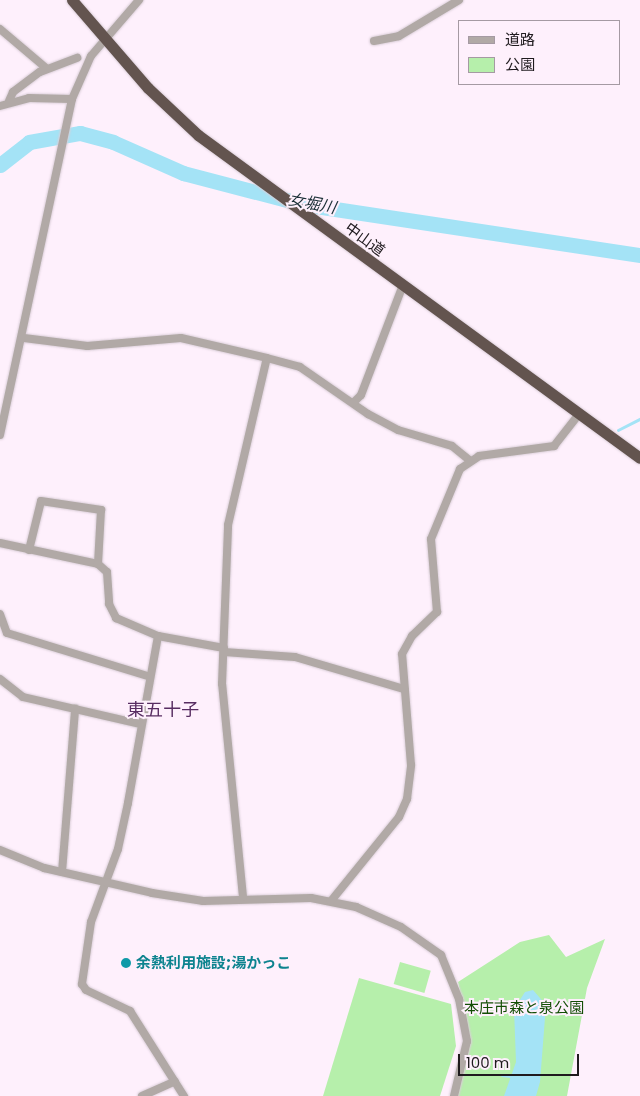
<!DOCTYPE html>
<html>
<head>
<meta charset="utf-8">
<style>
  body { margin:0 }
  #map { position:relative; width:640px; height:1096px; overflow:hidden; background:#fef0fc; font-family:Poppins,"Noto Sans JP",sans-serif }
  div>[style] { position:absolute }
  .green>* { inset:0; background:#b6efab; transform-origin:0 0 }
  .water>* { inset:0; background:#a4e3f6 }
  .stream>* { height:2.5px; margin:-1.25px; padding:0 1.25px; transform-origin:1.25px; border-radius:1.25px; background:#a4e3f6 }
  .river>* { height:15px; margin:-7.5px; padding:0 7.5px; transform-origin:7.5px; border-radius:7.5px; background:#a4e3f6 }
  .roads { filter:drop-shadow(0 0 1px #daced8) drop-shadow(0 0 1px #daced8) }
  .minor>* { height:8px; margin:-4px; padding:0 4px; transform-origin:4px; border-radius:4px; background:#b1a9a6 }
  .highway>* { height:11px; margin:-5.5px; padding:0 5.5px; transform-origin:5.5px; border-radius:5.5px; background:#63544f }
  .dots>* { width:14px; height:14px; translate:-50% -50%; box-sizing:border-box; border:2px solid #fef0fc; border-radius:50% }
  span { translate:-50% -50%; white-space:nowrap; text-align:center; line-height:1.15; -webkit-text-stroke:4px #fef0fc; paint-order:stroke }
  .street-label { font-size:15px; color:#1f1a1e }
  .culture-label { font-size:15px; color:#0d838f; font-weight:700 }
  .left { translate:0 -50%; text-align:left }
  .park-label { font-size:15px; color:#134e05 }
  .water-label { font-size:16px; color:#1d3138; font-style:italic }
  .quarter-label { font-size:18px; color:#582d62 }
  .legend { position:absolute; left:458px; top:20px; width:162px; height:65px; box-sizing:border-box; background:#fef0fc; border:1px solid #a59aa3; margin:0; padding:6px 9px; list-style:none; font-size:15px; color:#1f1a1e }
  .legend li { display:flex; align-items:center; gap:10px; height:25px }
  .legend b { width:25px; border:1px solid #a59aa3 }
  .scale { position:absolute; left:458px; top:1054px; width:121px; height:22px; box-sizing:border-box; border:2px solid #1f1a1e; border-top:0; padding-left:6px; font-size:15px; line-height:18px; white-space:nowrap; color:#1f1a1e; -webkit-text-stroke:4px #fef0fc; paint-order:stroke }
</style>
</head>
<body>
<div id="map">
  <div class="green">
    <div style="clip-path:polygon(549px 935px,566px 957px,605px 939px,587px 988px,567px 1096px,458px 1096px,471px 1041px,458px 982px,520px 942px)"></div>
    <div style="left:400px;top:962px;width:32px;height:23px;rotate:16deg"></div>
    <div style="clip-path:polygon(359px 978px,451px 1004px,456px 1046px,440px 1096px,323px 1096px)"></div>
  </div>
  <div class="water">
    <div style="clip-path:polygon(533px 990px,546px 1005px,540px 1082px,536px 1096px,504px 1096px,516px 1062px,514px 1009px,525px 992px)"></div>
  </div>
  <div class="stream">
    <div style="left:618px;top:430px;width:25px;rotate:-27deg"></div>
    <div style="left:502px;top:1075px;width:14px;rotate:8deg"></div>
  </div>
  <div class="river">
    <div style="left:0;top:165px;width:37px;rotate:-38deg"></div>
    <div style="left:29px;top:142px;width:52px;rotate:-10deg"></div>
    <div style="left:80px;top:133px;width:34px;rotate:15deg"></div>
    <div style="left:113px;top:142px;width:77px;rotate:23.9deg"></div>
    <div style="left:183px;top:173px;width:123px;rotate:14.6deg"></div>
    <div style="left:302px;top:204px;width:342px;rotate:8.6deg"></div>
  </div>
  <div class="roads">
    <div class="minor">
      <div style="left:0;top:29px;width:60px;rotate:40.3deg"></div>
      <div style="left:374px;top:41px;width:25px;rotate:-11deg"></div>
      <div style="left:399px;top:36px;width:70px;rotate:-31deg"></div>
      <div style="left:9px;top:101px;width:10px;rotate:-66deg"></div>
      <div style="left:13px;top:92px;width:34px;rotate:-37deg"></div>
      <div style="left:40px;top:72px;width:40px;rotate:-21deg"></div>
      <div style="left:0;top:106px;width:30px;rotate:-15deg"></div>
      <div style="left:29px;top:98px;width:43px;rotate:1.3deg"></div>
      <div style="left:24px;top:338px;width:64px;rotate:7.2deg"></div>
      <div style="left:87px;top:346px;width:94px;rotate:-4.9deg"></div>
      <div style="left:181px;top:338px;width:88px;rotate:13.1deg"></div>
      <div style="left:267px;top:358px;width:34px;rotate:15deg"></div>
      <div style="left:300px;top:367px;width:83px;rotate:34.7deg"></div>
      <div style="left:368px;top:414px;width:34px;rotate:28deg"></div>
      <div style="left:398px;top:430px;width:56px;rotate:16.5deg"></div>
      <div style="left:452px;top:446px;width:22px;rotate:39deg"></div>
      <div style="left:353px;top:403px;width:11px;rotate:-45deg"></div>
      <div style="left:361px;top:395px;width:118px;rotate:-69.1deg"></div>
      <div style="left:0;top:435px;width:344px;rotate:-77.9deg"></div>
      <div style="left:72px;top:99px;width:47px;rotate:-66.2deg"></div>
      <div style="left:91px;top:56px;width:74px;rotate:-49.4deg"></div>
      <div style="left:0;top:543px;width:100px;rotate:12.1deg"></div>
      <div style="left:98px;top:564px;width:12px;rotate:42deg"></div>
      <div style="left:107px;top:572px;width:32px;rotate:86deg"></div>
      <div style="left:109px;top:604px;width:16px;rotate:63deg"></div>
      <div style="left:116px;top:618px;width:46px;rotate:23.2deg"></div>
      <div style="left:158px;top:636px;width:67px;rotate:10.3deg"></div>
      <div style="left:29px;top:550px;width:50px;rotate:-76.2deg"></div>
      <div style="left:41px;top:501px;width:61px;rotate:8.5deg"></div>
      <div style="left:101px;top:510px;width:54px;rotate:93.2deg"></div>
      <div style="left:0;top:614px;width:20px;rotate:70deg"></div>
      <div style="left:7px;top:633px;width:147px;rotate:17deg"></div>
      <div style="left:158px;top:636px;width:170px;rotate:100.2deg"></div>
      <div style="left:128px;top:803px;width:47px;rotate:102.3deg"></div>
      <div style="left:118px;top:849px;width:78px;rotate:110.3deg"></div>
      <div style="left:91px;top:922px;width:63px;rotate:98.3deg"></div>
      <div style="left:82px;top:984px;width:7px;rotate:56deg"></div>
      <div style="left:86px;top:990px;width:49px;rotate:25.5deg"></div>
      <div style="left:130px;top:1011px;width:101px;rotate:57.6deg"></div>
      <div style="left:224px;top:652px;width:71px;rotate:4deg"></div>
      <div style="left:295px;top:657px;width:114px;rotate:16.4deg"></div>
      <div style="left:0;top:679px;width:29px;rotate:38deg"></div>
      <div style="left:23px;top:697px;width:120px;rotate:13deg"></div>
      <div style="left:0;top:850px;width:48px;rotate:22.2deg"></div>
      <div style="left:44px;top:868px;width:111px;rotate:13deg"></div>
      <div style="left:152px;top:893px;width:52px;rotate:8.9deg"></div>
      <div style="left:203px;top:901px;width:108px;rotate:-1.6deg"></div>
      <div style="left:311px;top:898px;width:46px;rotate:11.3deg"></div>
      <div style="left:356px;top:907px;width:49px;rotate:24deg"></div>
      <div style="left:401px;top:927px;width:49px;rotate:35deg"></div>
      <div style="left:441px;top:955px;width:48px;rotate:67.8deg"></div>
      <div style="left:459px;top:999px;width:43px;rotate:79.2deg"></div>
      <div style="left:467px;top:1041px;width:57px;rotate:103.3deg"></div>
      <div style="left:62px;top:872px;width:164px;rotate:-85.4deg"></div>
      <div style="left:243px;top:897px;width:214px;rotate:-95.6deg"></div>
      <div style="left:222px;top:684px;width:159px;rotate:-87.8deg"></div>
      <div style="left:228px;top:525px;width:171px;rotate:-76.9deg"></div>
      <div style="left:331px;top:901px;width:108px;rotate:-51deg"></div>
      <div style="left:399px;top:817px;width:20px;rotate:-66deg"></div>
      <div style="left:407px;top:799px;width:34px;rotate:-83deg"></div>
      <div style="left:411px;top:765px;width:111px;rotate:-94.6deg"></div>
      <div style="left:402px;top:654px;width:21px;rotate:-61deg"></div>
      <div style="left:412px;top:636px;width:35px;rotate:-44deg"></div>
      <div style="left:437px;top:612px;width:73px;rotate:-94.7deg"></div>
      <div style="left:431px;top:539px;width:76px;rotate:-67.5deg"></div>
      <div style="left:460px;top:469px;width:23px;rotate:-34deg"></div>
      <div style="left:479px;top:456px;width:76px;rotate:-7.6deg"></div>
      <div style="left:554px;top:446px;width:41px;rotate:-52deg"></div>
      <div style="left:142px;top:1096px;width:36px;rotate:-24deg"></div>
    </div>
    <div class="highway">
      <div style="left:72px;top:0;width:116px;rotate:49.2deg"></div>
      <div style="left:148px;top:88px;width:69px;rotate:43.2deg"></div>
      <div style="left:198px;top:135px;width:547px;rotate:36.16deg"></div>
    </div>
  </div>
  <div class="dots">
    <div style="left:126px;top:963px;background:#0f9aa8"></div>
  </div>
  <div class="street-label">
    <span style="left:365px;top:239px;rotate:36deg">中山道</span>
  </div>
  <div class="culture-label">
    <span class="left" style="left:136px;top:963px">余熱利用施設;湯かっこ</span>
  </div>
  <div class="park-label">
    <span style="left:524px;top:1008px">本庄市森と泉公園</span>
  </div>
  <div class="water-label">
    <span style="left:312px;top:204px;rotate:11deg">女堀川</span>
  </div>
  <div class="quarter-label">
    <span style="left:163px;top:710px">東五十子</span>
  </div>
  <ul class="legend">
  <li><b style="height:6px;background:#b1a9a6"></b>道路</li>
  <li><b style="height:14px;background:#b6efab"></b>公園</li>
  </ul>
  <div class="scale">100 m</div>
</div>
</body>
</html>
